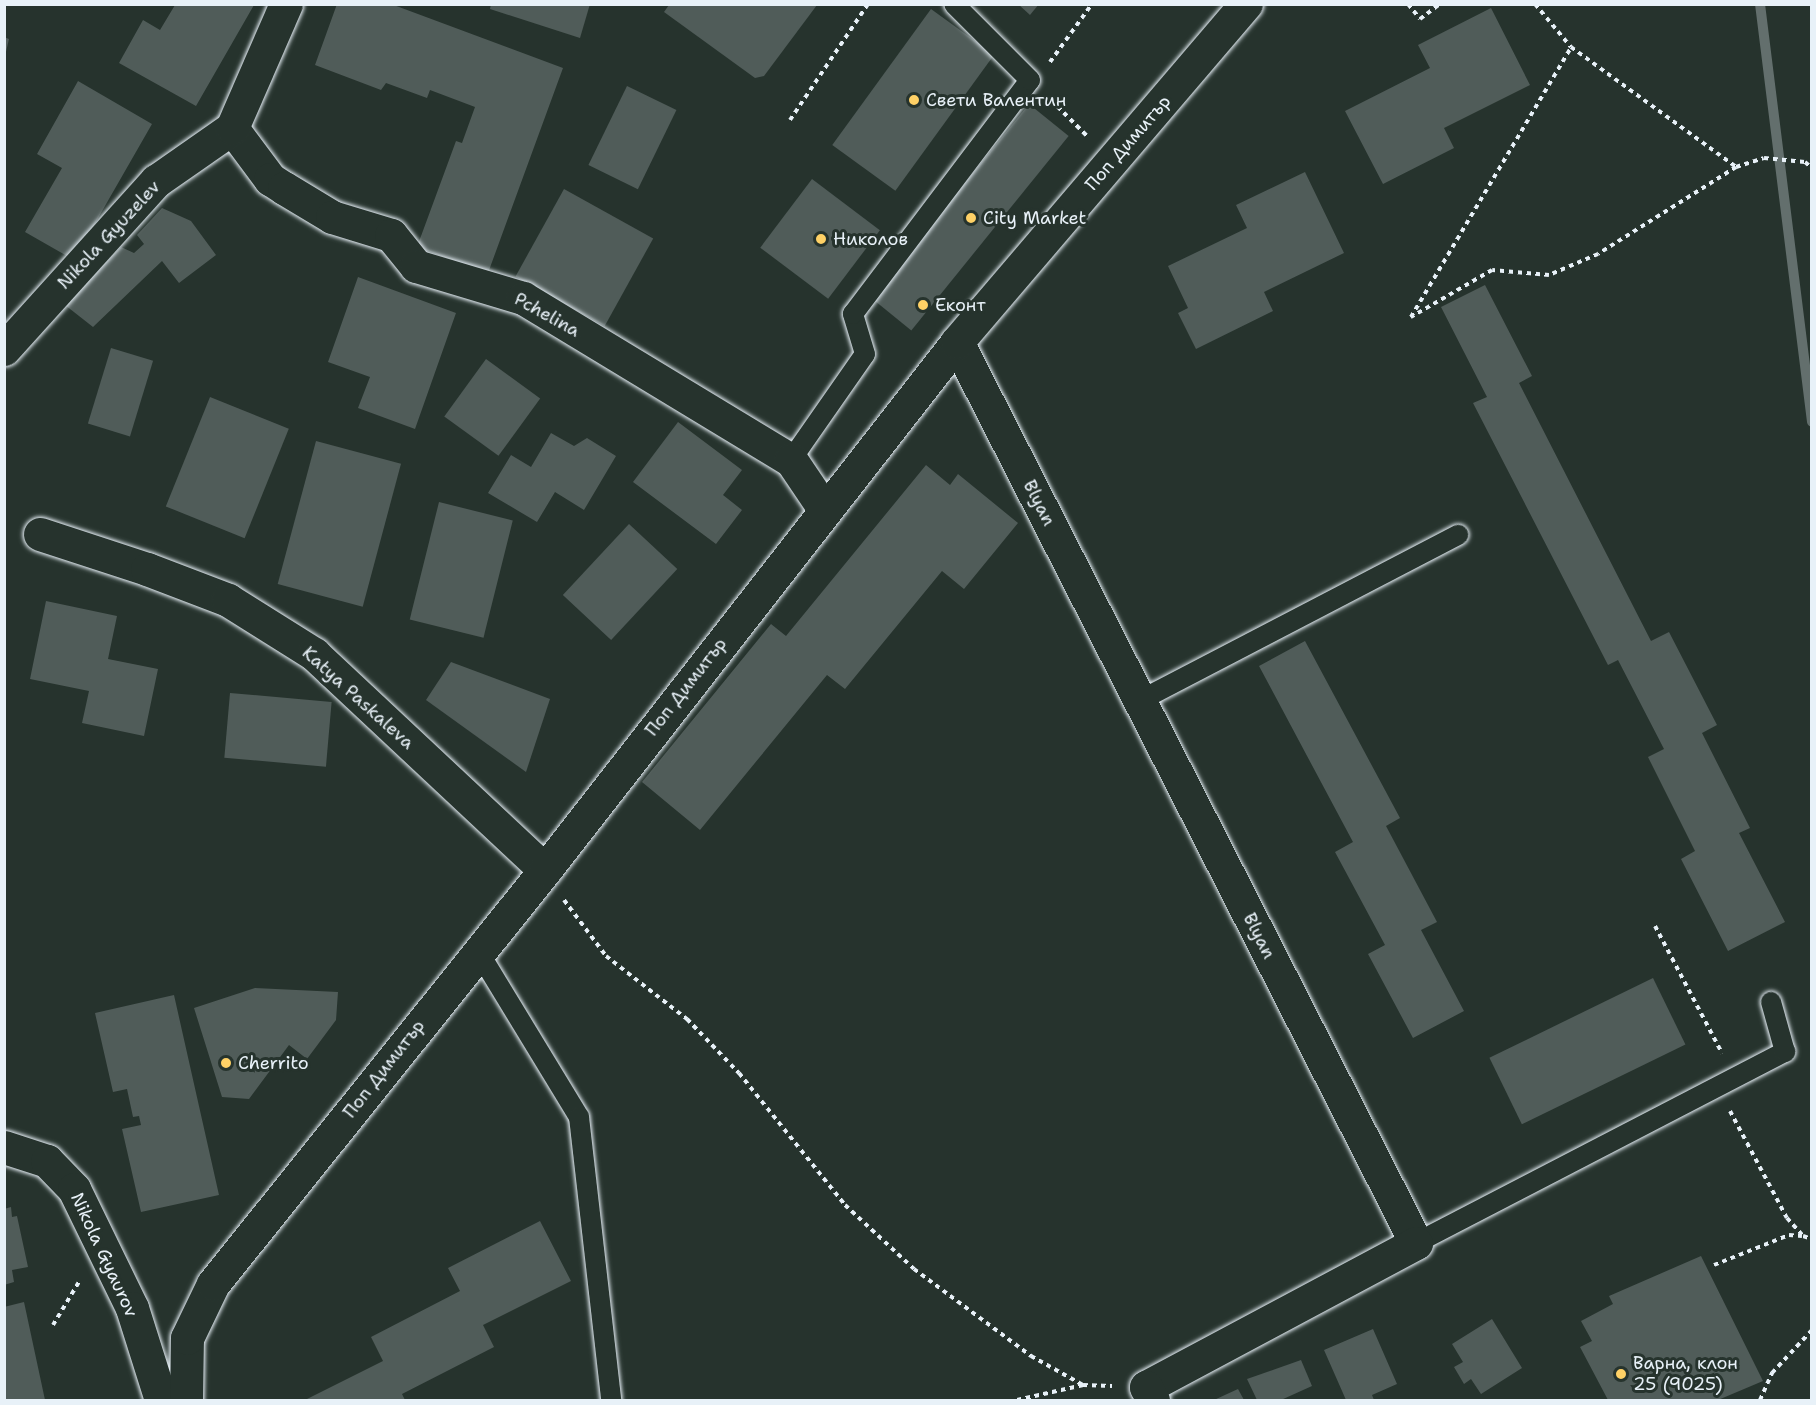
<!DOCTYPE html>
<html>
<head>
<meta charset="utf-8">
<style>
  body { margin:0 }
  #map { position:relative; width:1816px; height:1405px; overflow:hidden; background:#26332d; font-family:"Shantell Sans",sans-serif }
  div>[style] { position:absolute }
  .stream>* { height:10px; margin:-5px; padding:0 5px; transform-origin:5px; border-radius:5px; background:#636f6d }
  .building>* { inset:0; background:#505c59; transform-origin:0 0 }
  .path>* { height:4px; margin-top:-2px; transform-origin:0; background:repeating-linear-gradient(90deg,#e8f1f8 0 4.5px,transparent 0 9px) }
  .roads { filter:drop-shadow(0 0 2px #e8f1f8) drop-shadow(0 0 2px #e8f1f8) }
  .service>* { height:20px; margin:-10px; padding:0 10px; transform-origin:10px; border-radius:10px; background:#26332d }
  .minor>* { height:33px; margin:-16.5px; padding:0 16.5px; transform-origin:16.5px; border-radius:16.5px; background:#26332d }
  .dots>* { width:16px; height:16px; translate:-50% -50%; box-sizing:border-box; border:3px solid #26332d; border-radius:50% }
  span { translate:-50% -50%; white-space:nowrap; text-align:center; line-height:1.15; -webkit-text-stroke:6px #26332d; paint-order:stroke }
  .poi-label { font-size:18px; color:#e8f1f8 }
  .left { translate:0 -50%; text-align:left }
  .street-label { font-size:18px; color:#e8f1f8 }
  .frame { position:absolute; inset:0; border:6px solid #e8f1f8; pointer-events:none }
</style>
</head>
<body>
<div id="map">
  <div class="stream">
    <div style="left:1760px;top:4px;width:421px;rotate:82.9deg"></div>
  </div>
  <div class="building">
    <div style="clip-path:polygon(337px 4px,391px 4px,563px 68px,488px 273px,417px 247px,456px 141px,462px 143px,475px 107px,430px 90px,427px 98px,386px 83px,381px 90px,315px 65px)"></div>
    <div style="clip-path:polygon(491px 4px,590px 4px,580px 38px,490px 9px)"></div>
    <div style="clip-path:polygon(1018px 4px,1039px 4px,1030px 15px)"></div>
    <div style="clip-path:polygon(175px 5px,254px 5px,196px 106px,119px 63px,143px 20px,160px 30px)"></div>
    <div style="clip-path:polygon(669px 5px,817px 5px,764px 76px,755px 78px,664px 12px)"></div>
    <div style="clip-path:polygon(1491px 8px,1530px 85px,1444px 128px,1454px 148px,1383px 184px,1345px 111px,1430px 68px,1418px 45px)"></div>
    <div style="left:931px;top:9px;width:78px;height:168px;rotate:36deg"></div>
    <div style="clip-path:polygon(4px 37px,9px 39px,5px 56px,4px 56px)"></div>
    <div style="clip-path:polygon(78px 81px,152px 124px,74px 260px,25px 232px,62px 168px,37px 154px)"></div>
    <div style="left:627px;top:86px;width:55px;height:88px;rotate:26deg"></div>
    <div style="left:1029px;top:104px;width:51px;height:250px;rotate:39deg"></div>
    <div style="clip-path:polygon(1305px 172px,1344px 253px,1264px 292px,1273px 311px,1196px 349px,1178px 313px,1188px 308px,1168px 266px,1247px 228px,1236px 205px)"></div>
    <div style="left:812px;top:179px;width:85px;height:86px;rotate:37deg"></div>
    <div style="left:564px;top:189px;width:102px;height:100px;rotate:29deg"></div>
    <div style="clip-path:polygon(162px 208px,191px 221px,216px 255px,179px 283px,162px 261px,93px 327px,65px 305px,121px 247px,134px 253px,144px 244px,137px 235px)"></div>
    <div style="clip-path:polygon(358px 277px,456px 313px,415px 429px,358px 408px,370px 377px,328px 362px)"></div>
    <div style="clip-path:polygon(1485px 285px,1532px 376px,1519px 383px,1651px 641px,1669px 632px,1717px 725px,1702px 733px,1750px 828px,1739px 833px,1785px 922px,1728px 951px,1681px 859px,1695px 851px,1648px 757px,1664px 749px,1618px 660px,1608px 665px,1473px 403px,1487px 397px,1441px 307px)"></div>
    <div style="left:111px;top:348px;width:44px;height:79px;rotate:17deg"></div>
    <div style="left:486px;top:359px;width:67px;height:71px;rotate:36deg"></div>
    <div style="left:210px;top:397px;width:85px;height:118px;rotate:22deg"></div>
    <div style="clip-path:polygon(678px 422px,742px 470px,723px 495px,742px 510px,716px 544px,633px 482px)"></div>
    <div style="clip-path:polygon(551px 433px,574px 446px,587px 438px,616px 456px,584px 510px,555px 492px,537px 522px,488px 493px,511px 455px,531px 467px)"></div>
    <div style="left:316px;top:441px;width:88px;height:148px;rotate:15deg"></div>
    <div style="clip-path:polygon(926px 465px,950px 485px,958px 474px,1018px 523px,964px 589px,942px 571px,845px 689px,827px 675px,700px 830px,642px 782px,771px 624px,786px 636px)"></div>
    <div style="left:439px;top:502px;width:76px;height:121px;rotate:14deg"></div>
    <div style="left:629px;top:524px;width:66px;height:97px;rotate:43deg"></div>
    <div style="clip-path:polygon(46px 601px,117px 616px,108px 659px,158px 669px,144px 736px,82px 723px,89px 691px,30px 679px)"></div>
    <div style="clip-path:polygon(1305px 641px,1400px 818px,1386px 826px,1437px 922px,1421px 930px,1464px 1011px,1413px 1038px,1368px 954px,1385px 945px,1335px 852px,1353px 842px,1259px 666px)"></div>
    <div style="clip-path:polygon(451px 662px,550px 699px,526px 772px,426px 700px)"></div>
    <div style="left:230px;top:693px;width:102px;height:65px;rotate:5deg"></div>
    <div style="left:1653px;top:978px;width:74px;height:182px;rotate:64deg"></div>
    <div style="clip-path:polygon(255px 988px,338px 992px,336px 1020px,307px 1059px,289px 1045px,249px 1099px,222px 1097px,194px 1008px)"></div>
    <div style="clip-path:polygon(174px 995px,219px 1195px,141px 1212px,122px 1129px,141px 1125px,139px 1116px,133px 1117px,127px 1089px,113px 1092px,95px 1013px)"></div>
    <div style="clip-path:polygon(11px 1207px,12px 1217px,17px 1216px,28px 1267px,12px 1270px,14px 1282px,4px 1285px,4px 1209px)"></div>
    <div style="clip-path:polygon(540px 1221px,571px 1281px,483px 1325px,494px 1347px,402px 1394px,405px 1400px,305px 1400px,383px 1361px,371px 1337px,460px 1291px,448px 1268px)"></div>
    <div style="clip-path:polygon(1701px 1256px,1763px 1381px,1718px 1400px,1608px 1400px,1580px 1347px,1592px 1341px,1581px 1321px,1613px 1304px,1609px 1296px)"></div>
    <div style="clip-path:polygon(24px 1302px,45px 1400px,4px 1400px,4px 1307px)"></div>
    <div style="clip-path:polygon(1492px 1319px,1522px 1368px,1481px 1394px,1471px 1379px,1464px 1384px,1454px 1367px,1463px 1362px,1452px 1344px)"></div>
    <div style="clip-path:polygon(1373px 1329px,1397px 1384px,1372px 1395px,1374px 1400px,1346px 1400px,1324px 1350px)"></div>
    <div style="clip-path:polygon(1301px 1360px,1312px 1386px,1281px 1400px,1257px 1400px,1247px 1379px)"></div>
    <div style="clip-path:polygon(1238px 1389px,1244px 1400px,1214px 1400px)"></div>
  </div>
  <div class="path">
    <div style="left:1408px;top:4px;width:19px;rotate:51deg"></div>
    <div style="left:1420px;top:19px;width:25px;rotate:-37deg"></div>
    <div style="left:1535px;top:4px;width:56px;rotate:50.1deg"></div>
    <div style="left:1050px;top:62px;width:72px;rotate:-54.1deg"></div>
    <div style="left:1051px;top:100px;width:52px;rotate:45deg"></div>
    <div style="left:790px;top:120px;width:140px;rotate:-56.1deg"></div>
    <div style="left:1736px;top:167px;width:163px;rotate:147.8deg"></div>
    <div style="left:1598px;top:254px;width:53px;rotate:156.8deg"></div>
    <div style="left:1549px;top:275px;width:57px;rotate:-175deg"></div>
    <div style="left:1492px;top:270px;width:94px;rotate:149.9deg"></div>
    <div style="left:1411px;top:317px;width:314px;rotate:-59.3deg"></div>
    <div style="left:1571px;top:47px;width:204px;rotate:36deg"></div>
    <div style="left:1736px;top:167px;width:29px;rotate:-18deg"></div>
    <div style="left:1764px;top:158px;width:41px;rotate:5.6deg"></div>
    <div style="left:1805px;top:162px;width:9px;rotate:41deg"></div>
    <div style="left:564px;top:900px;width:70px;rotate:53.1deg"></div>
    <div style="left:606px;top:956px;width:103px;rotate:37.9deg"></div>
    <div style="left:687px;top:1019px;width:75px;rotate:46.1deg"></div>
    <div style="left:739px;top:1073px;width:169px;rotate:51.2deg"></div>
    <div style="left:845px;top:1205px;width:94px;rotate:42.8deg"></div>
    <div style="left:914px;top:1269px;width:146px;rotate:36.6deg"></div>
    <div style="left:1031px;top:1356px;width:60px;rotate:29.1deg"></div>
    <div style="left:1655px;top:926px;width:144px;rotate:62.2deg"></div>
    <div style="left:1730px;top:1111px;width:121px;rotate:62deg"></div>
    <div style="left:1787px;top:1218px;width:24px;rotate:48deg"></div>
    <div style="left:1803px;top:1236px;width:9px;rotate:18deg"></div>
    <div style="left:1714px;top:1265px;width:81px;rotate:-21.8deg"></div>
    <div style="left:1789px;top:1235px;width:13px;rotate:4deg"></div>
    <div style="left:53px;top:1325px;width:52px;rotate:-59deg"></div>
    <div style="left:1017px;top:1400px;width:68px;rotate:-12.8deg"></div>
    <div style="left:1083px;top:1385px;width:29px;rotate:2deg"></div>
    <div style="left:1760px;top:1400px;width:30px;rotate:-66deg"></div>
    <div style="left:1772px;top:1373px;width:59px;rotate:-47.1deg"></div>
  </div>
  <div class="roads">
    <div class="service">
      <div style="left:791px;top:460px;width:129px;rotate:-55.1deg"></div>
      <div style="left:865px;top:354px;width:42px;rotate:-106.7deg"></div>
      <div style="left:853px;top:314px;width:293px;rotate:-52.9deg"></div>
      <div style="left:1030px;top:80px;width:107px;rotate:-135deg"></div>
      <div style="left:1139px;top:701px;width:360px;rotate:-27.5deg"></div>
      <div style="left:478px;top:951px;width:194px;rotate:58.7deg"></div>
      <div style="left:579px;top:1117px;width:285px;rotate:83.5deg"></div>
      <div style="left:1416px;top:1243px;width:416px;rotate:-27.4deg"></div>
      <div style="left:1785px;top:1052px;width:52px;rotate:-105.6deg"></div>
    </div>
    <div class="minor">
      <div style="left:232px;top:128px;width:64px;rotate:53.3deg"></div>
      <div style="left:270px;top:179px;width:17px;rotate:33deg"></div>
      <div style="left:284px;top:188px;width:56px;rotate:31.1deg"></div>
      <div style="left:332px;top:217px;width:62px;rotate:17deg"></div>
      <div style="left:391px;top:235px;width:40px;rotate:51deg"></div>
      <div style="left:416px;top:266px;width:112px;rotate:16.7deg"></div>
      <div style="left:523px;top:298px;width:313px;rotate:31.2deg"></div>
      <div style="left:791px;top:460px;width:59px;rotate:56deg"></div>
      <div style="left:957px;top:342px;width:1011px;rotate:63deg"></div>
      <div style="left:1416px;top:1243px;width:306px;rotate:151.9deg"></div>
      <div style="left:1146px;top:1387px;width:15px;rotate:62deg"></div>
      <div style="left:4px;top:349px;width:227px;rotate:-47.9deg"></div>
      <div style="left:156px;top:181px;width:93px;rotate:-34.9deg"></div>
      <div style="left:232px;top:128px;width:135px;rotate:-66.5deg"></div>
      <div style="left:40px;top:534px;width:113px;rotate:18.1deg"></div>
      <div style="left:147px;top:569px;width:87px;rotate:20.9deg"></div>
      <div style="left:228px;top:600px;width:102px;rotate:32.1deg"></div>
      <div style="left:314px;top:654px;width:316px;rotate:43.1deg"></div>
      <div style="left:4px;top:1147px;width:45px;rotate:18deg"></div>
      <div style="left:47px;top:1161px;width:39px;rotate:46deg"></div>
      <div style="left:74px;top:1189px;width:132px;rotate:64deg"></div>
      <div style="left:132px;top:1308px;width:96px;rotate:72.5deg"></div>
      <div style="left:186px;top:1400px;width:62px;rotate:-89.1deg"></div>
      <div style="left:187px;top:1338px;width:60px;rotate:-64.3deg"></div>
      <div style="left:213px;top:1284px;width:531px;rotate:-51.27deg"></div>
      <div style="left:545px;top:870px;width:670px;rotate:-52.03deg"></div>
      <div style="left:957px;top:342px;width:445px;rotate:-49.5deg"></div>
    </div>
  </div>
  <div class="dots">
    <div style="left:914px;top:100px;background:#ffd166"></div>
    <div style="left:971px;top:218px;background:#ffd166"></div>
    <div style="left:821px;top:239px;background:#ffd166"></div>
    <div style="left:923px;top:305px;background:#ffd166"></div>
    <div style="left:226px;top:1063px;background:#ffd166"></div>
    <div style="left:1621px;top:1374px;background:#ffd166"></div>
  </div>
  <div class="poi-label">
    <span class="left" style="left:926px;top:100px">Свети Валентин</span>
    <span class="left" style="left:983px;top:218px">City Market</span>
    <span class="left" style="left:833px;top:239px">Николов</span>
    <span class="left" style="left:935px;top:305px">Еконт</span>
    <span class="left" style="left:238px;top:1063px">Cherrito</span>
    <span class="left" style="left:1633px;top:1374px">Варна, клон<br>25 (9025)</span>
  </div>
  <div class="street-label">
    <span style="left:1128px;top:143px;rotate:-49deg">Поп Димитър</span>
    <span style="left:109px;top:235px;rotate:-47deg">Nikola Gyuzelev</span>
    <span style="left:547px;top:315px;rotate:29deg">Pchelina</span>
    <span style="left:1039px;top:503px;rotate:63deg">Blyan</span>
    <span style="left:686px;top:687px;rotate:-52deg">Поп Димитър</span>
    <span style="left:358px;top:698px;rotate:42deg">Katya Paskaleva</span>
    <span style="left:1259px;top:936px;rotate:63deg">Blyan</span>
    <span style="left:384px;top:1069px;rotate:-52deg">Поп Димитър</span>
    <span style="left:104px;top:1255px;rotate:65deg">Nikola Gyaurov</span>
  </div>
  <div class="frame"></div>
</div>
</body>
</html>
